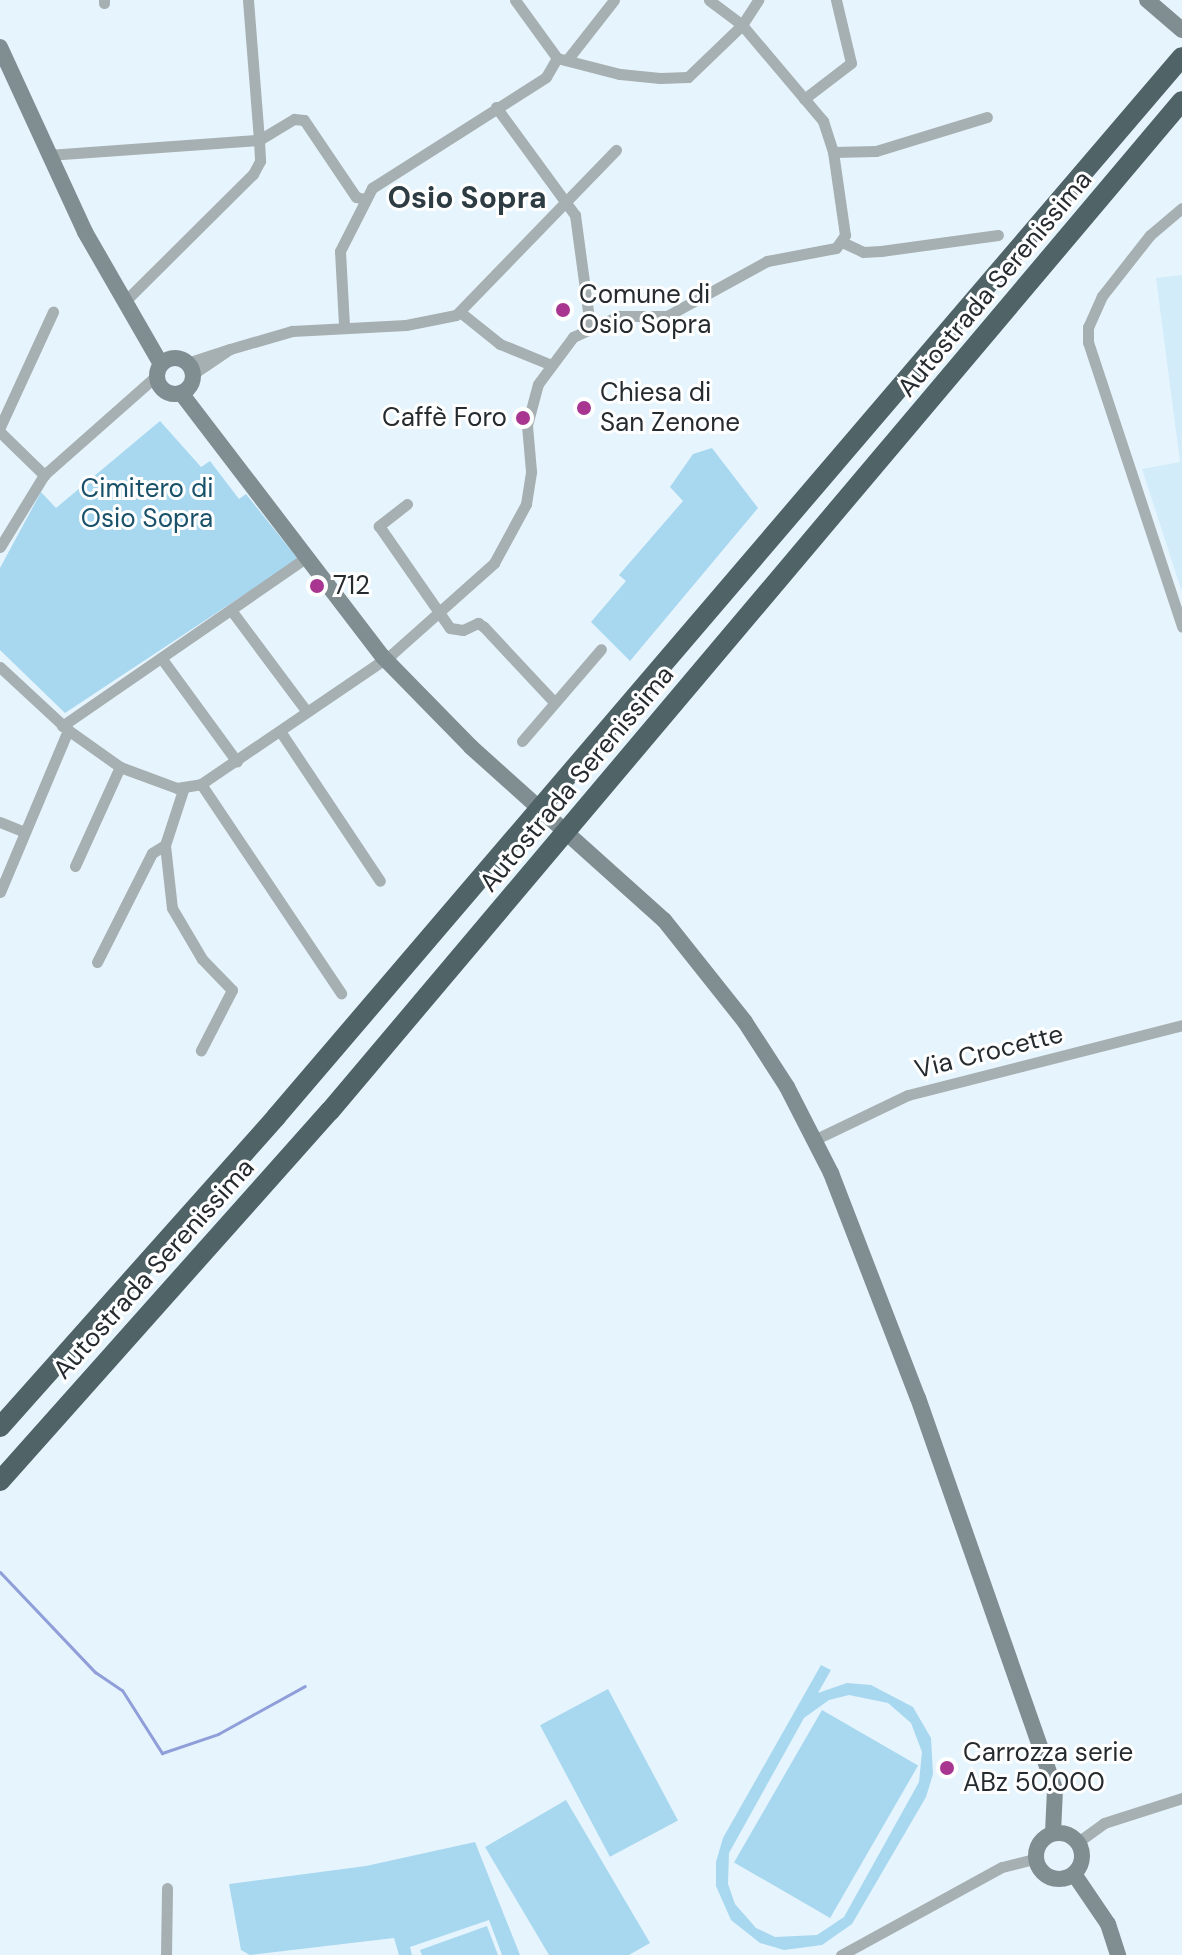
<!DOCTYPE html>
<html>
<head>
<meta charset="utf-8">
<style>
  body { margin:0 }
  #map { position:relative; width:1182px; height:1955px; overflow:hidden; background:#e6f5fd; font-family:"DM Sans",sans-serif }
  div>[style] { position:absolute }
  .built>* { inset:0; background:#d2ecfa }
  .green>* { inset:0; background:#a8d7f0; transform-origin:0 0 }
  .stream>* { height:3px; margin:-1.5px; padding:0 1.5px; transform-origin:1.5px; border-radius:1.5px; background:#909ed9 }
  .street>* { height:11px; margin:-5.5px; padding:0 5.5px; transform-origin:5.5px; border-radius:5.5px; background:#a6afb1 }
  .secondary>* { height:16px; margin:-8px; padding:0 8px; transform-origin:8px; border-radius:8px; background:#818e91 }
  .secondary>.ring { margin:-8px; padding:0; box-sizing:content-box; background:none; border:16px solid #818e91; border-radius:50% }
  .highway>* { height:20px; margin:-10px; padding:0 10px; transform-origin:10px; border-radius:10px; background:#506367 }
  .dots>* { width:22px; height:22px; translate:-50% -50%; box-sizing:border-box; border:4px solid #fff; border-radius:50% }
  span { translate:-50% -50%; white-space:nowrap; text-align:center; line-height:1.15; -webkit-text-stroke:6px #fff; paint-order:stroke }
  .street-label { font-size:26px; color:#252b2f }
  .poi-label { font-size:26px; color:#252b2f }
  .left { translate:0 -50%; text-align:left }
  .right { translate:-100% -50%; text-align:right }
  .park-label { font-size:26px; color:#19516a }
  .quarter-label { font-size:30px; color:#2d3c43; font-weight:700 }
</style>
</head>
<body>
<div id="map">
  <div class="built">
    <div style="clip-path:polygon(1182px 275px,1182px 592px,1142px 469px,1180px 462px,1156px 278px)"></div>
  </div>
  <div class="green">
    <div style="clip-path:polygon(160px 421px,201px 467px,210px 461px,239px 499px,246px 494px,298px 559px,65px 713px,0 650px,0 568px,41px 492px,56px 508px)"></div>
    <div style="clip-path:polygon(712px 448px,758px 508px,630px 661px,591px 622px,626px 581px,619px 575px,683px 501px,670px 487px,693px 454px)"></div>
    <div style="clip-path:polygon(evenodd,821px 1665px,831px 1670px,818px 1693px,847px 1683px,871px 1685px,913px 1707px,931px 1738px,933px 1774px,926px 1797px,852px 1924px,822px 1945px,784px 1950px,760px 1943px,731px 1920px,716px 1886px,716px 1862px,723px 1838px,821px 1665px,849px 1695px,888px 1703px,911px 1723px,922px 1752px,919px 1782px,844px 1917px,817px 1935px,775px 1937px,756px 1928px,735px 1904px,728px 1884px,729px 1853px,804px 1718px,829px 1700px,849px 1695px)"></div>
    <div style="left:608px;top:1689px;width:149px;height:77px;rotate:62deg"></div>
    <div style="left:822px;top:1710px;width:111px;height:176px;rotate:30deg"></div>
    <div style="clip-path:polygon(566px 1800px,650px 1943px,629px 1955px,549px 1955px,485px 1847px)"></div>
    <div style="clip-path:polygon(475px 1842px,520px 1955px,502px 1955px,489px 1920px,410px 1947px,412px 1955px,399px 1955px,394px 1938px,250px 1955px,241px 1950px,229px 1884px,366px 1866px)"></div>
    <div style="clip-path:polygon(487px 1926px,498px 1955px,422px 1955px,420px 1950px)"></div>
  </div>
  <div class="stream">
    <div style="left:0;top:1572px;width:138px;rotate:46.5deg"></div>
    <div style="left:95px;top:1672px;width:32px;rotate:34deg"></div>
    <div style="left:122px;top:1690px;width:75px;rotate:57.6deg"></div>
    <div style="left:162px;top:1753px;width:59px;rotate:-18.7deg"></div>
    <div style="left:218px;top:1734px;width:99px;rotate:-28.9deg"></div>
  </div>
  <div class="street">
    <div style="left:104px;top:0;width:3px;rotate:90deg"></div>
    <div style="left:248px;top:0;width:140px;rotate:85.5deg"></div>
    <div style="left:259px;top:140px;width:41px;rotate:-31deg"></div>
    <div style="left:294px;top:119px;width:10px;rotate:6deg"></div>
    <div style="left:304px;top:120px;width:93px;rotate:56deg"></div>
    <div style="left:356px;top:197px;width:8px;rotate:14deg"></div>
    <div style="left:515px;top:0;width:72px;rotate:54.1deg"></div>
    <div style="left:557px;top:58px;width:65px;rotate:14.3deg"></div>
    <div style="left:620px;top:74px;width:40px;rotate:5.7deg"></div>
    <div style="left:660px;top:78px;width:28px;rotate:-2deg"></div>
    <div style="left:688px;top:77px;width:75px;rotate:-43.9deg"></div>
    <div style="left:742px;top:25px;width:30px;rotate:-57deg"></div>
    <div style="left:709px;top:0;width:41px;rotate:37.1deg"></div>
    <div style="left:742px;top:25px;width:126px;rotate:49.8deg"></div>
    <div style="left:823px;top:121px;width:33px;rotate:72deg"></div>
    <div style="left:833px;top:152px;width:43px;rotate:-1.3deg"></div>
    <div style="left:876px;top:151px;width:116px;rotate:-17deg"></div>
    <div style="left:567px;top:60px;width:76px;rotate:-51.9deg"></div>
    <div style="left:804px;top:99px;width:59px;rotate:-37.5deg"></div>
    <div style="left:851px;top:63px;width:65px;rotate:-103.4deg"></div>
    <div style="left:496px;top:107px;width:134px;rotate:53.8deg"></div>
    <div style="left:575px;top:215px;width:112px;rotate:82.3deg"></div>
    <div style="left:48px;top:155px;width:212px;rotate:-4.1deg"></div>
    <div style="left:259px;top:140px;width:21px;rotate:87deg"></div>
    <div style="left:260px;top:161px;width:15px;rotate:118deg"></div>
    <div style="left:253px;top:174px;width:182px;rotate:135.2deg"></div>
    <div style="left:1182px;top:208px;width:42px;rotate:139.8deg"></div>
    <div style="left:1150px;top:235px;width:78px;rotate:128.2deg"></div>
    <div style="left:1102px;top:296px;width:34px;rotate:114deg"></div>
    <div style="left:1088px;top:327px;width:15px;rotate:90deg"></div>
    <div style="left:1088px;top:342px;width:300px;rotate:71.7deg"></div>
    <div style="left:842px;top:242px;width:23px;rotate:25deg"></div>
    <div style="left:863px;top:252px;width:18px;rotate:-3deg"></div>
    <div style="left:881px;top:251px;width:118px;rotate:-7.8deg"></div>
    <div style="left:460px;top:312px;width:51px;rotate:38.7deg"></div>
    <div style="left:500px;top:344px;width:53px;rotate:22.2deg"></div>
    <div style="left:344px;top:325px;width:74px;rotate:-93.1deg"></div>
    <div style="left:340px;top:251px;width:71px;rotate:-63.1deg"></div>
    <div style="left:372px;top:188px;width:206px;rotate:-32.5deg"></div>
    <div style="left:546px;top:77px;width:22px;rotate:-60deg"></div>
    <div style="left:230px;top:349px;width:65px;rotate:-16.2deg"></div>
    <div style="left:292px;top:331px;width:114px;rotate:-3deg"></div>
    <div style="left:406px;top:325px;width:51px;rotate:-11.3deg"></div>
    <div style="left:456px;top:315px;width:230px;rotate:-45.9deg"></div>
    <div style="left:187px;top:363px;width:45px;rotate:-18deg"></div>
    <div style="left:230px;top:349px;width:45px;rotate:146deg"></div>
    <div style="left:0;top:427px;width:127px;rotate:-65.3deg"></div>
    <div style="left:0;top:432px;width:62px;rotate:44.3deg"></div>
    <div style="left:407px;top:504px;width:36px;rotate:142deg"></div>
    <div style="left:379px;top:526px;width:124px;rotate:55.2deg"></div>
    <div style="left:450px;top:628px;width:13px;rotate:9deg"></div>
    <div style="left:463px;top:630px;width:17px;rotate:-25deg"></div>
    <div style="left:478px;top:623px;width:7px;rotate:34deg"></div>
    <div style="left:484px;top:627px;width:103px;rotate:47deg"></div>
    <div style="left:0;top:547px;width:84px;rotate:-58.6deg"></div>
    <div style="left:44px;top:475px;width:149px;rotate:-41.5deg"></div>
    <div style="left:231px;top:610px;width:127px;rotate:53.3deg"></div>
    <div style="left:162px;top:659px;width:127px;rotate:53.9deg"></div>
    <div style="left:0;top:667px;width:93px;rotate:42.8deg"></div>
    <div style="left:68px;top:730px;width:64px;rotate:35.4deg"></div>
    <div style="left:120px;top:767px;width:61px;rotate:20.2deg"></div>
    <div style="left:177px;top:788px;width:24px;rotate:-9deg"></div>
    <div style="left:201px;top:784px;width:231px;rotate:-34.2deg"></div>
    <div style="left:392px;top:654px;width:137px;rotate:-41.7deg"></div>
    <div style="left:494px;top:563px;width:67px;rotate:-61.5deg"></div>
    <div style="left:526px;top:504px;width:33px;rotate:-81deg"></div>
    <div style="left:531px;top:471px;width:46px;rotate:-95deg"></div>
    <div style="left:527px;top:425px;width:42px;rotate:-75deg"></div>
    <div style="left:538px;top:384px;width:59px;rotate:-53.3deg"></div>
    <div style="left:573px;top:337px;width:51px;rotate:-24.5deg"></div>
    <div style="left:619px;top:316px;width:48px"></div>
    <div style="left:667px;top:316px;width:114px;rotate:-28.8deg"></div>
    <div style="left:767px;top:261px;width:70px;rotate:-10.7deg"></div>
    <div style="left:836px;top:248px;width:16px;rotate:-55deg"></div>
    <div style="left:845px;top:235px;width:84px;rotate:-98.2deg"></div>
    <div style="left:62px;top:726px;width:298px;rotate:-34.6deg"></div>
    <div style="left:280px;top:731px;width:180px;rotate:56.3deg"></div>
    <div style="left:522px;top:741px;width:121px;rotate:-49.3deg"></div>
    <div style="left:201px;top:784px;width:252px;rotate:56.2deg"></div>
    <div style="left:184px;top:787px;width:61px;rotate:108.1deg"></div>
    <div style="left:165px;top:845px;width:63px;rotate:83.7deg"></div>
    <div style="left:172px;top:908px;width:59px;rotate:59.5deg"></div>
    <div style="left:202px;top:959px;width:43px;rotate:45.9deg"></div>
    <div style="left:232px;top:990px;width:68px;rotate:117.3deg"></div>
    <div style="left:0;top:822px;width:24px;rotate:22deg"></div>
    <div style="left:75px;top:866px;width:109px;rotate:-65.6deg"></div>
    <div style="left:0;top:892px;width:176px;rotate:-67.2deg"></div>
    <div style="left:97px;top:962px;width:122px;rotate:-63.2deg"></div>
    <div style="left:152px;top:853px;width:15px;rotate:-32deg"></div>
    <div style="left:814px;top:1140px;width:104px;rotate:-25.6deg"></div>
    <div style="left:908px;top:1095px;width:283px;rotate:-14.3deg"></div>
    <div style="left:1078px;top:1842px;width:32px;rotate:-36deg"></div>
    <div style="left:1104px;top:1823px;width:82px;rotate:-17.8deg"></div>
    <div style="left:166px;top:1955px;width:67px;rotate:-89.1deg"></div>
    <div style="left:841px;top:1955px;width:183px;rotate:-28.7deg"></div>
    <div style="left:1002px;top:1867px;width:34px;rotate:-14deg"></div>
  </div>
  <div class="secondary">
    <div style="left:1147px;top:0;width:46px;rotate:40.6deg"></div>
    <div style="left:0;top:47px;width:204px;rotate:65.3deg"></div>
    <div style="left:85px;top:232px;width:152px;rotate:60.1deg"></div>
    <div class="ring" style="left:157px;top:358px;width:20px;height:20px"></div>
    <div style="left:181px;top:393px;width:332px;rotate:52.6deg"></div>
    <div style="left:383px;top:657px;width:126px;rotate:45.6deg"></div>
    <div style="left:471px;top:747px;width:259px;rotate:41.9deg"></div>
    <div style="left:664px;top:920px;width:130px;rotate:51.5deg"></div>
    <div style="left:745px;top:1022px;width:77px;rotate:57.1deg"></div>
    <div style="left:787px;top:1087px;width:97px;rotate:62.9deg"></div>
    <div style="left:831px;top:1173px;width:241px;rotate:68.9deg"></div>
    <div style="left:918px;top:1398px;width:414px;rotate:70.7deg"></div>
    <div style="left:1055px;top:1789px;width:44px;rotate:92.6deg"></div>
    <div class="ring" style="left:1036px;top:1833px;width:30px;height:30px"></div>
    <div style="left:1074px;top:1874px;width:60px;rotate:55.8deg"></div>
    <div style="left:1108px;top:1924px;width:33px;rotate:72deg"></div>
  </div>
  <div class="highway">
    <div style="left:0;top:1427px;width:415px;rotate:-48.3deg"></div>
    <div style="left:276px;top:1117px;width:1394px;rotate:-49.48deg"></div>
    <div style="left:0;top:1481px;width:496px;rotate:-48.3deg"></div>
    <div style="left:330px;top:1111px;width:1321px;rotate:-49.85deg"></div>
  </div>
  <div class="dots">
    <div style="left:563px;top:310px;background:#a83691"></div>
    <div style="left:584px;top:408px;background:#a83691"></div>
    <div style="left:523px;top:418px;background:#a83691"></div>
    <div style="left:317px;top:586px;background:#a83691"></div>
    <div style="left:947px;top:1768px;background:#a83691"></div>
  </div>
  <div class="street-label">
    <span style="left:995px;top:284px;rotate:-50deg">Autostrada Serenissima</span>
    <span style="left:577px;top:779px;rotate:-50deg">Autostrada Serenissima</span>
    <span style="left:989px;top:1052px;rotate:-14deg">Via Crocette</span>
    <span style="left:154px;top:1269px;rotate:-48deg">Autostrada Serenissima</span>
  </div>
  <div class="poi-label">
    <span class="left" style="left:579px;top:310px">Comune di<br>Osio Sopra</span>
    <span class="left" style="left:600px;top:408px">Chiesa di<br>San Zenone</span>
    <span class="right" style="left:507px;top:418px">Caffè Foro</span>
    <span class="left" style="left:333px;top:586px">712</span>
    <span class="left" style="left:963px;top:1768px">Carrozza serie<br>ABz 50.000</span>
  </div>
  <div class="park-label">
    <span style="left:147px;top:504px">Cimitero di<br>Osio Sopra</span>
  </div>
  <div class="quarter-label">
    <span style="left:467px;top:198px">Osio Sopra</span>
  </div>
</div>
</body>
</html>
